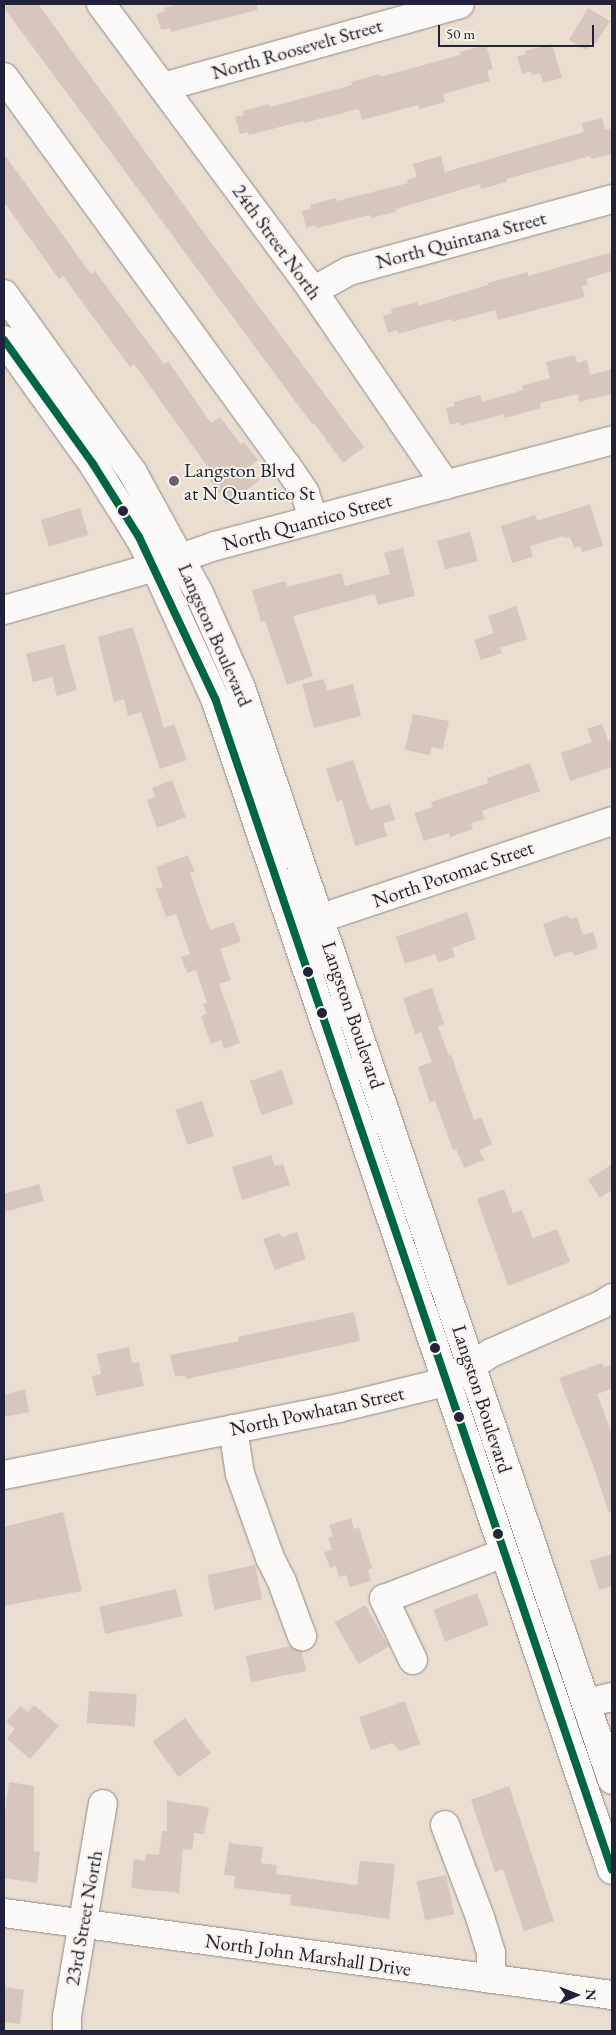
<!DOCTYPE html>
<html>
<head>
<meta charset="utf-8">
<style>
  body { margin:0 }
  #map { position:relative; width:616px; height:2035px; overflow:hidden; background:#eaded0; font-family:"EB Garamond",serif }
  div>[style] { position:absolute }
  .building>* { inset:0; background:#d7c6bd; transform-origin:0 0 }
  .roads { filter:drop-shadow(0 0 1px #8f8986) drop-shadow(0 0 1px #8f8986) }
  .minor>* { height:28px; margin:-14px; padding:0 14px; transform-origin:14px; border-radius:14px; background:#fcfaf8 }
  .major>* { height:28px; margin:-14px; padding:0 14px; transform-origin:14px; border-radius:14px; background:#fcfaf8 }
  .bus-1>* { height:8px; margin:-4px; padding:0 4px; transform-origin:4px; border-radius:4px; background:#006641 }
  .dots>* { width:14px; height:14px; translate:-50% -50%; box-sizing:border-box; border:2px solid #f7f3e8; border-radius:50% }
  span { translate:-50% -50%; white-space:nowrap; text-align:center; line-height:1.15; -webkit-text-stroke:4px #f7f3e8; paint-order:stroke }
  .street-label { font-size:20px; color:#22223b }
  .poi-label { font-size:20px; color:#22223b }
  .left { translate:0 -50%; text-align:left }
  .frame { position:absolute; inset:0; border:5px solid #22223b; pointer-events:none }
  .north { position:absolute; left:551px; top:1970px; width:50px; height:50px; -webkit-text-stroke:4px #f7f3e8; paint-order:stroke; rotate:89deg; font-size:14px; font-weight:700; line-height:20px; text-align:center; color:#22223b }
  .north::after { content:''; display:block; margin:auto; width:18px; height:22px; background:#22223b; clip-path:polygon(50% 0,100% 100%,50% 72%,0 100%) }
  .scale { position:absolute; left:438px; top:25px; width:156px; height:22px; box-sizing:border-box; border:2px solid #22223b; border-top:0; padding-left:6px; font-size:15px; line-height:18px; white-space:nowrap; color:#22223b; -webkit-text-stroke:4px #f7f3e8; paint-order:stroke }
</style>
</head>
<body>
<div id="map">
  <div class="building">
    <div style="clip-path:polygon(4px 4px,38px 4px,207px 237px,364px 447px,343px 463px,314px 423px,312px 424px,4px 8px)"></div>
    <div style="clip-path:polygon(179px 4px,257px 4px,257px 10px,171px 32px,170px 28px,161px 30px,156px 14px,165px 11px,164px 8px)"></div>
    <div style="clip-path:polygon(588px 8px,610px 21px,595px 44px,592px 41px,586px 50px,569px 40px)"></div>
    <div style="clip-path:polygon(552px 44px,562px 78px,543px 83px,540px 73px,532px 75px,531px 71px,522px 74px,517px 57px,526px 54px,525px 51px)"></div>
    <div style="clip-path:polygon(486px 45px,493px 69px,487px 71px,490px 81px,443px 94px,445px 102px,419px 109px,418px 105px,362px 120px,359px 109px,304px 123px,303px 121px,249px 135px,248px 132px,240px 134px,235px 117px,244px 115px,243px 111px,269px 104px,270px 107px,352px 85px,351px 82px,379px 74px,380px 77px,460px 55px,460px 52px)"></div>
    <div style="clip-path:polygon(602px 118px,605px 130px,612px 128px,612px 154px,591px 159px,590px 156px,506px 179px,507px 182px,481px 189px,480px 184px,396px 209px,396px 212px,371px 218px,370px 215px,316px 228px,315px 225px,306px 228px,302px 211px,311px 209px,310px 205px,335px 198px,337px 201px,408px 183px,407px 180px,417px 177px,413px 164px,441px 156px,445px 172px,584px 132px,582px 123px)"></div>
    <div style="clip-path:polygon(4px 154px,91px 274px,95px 271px,164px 364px,168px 361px,211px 423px,220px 417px,241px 444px,244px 442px,258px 460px,250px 466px,260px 480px,227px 504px,210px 480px,215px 477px,134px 364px,130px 367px,63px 276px,59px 279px,4px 202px)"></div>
    <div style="clip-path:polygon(612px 252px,612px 271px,586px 279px,588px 285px,582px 286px,585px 297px,498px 320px,495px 310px,452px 322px,451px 319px,398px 334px,397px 330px,388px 333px,383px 316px,392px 313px,391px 309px,417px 302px,418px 306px,488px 285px,488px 283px,528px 272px,528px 276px)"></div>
    <div style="clip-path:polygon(575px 355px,577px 363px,587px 360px,590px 375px,612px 369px,612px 394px,579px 402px,578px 394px,540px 403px,541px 408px,505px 418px,504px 414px,460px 426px,459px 422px,450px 425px,446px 408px,455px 406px,454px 402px,480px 395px,482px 402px,523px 390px,522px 386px,550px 378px,546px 362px)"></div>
    <div style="clip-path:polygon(590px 504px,603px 546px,582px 552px,580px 546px,574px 548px,570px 537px,565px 538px,564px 536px,530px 546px,533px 557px,512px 563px,501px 526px,535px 515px,537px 521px)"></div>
    <div style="left:80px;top:508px;width:28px;height:41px;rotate:73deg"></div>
    <div style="left:470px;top:532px;width:30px;height:34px;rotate:75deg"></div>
    <div style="clip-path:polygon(403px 548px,415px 596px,378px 605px,375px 594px,293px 616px,313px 676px,287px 685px,265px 621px,261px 622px,252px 590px,286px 581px,287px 587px,342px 573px,345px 586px,390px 574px,384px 553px)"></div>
    <div style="clip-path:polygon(516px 606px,527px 639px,500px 648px,502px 653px,481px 660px,474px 640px,494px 633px,488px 616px)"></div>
    <div style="clip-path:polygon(133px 627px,164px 728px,174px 724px,187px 760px,160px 769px,141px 712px,128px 716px,124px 699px,114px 702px,98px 637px)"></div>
    <div style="clip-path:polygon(64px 644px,77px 690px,57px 696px,52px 677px,33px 682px,26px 654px)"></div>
    <div style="clip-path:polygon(324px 679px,327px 691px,353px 684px,361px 716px,314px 728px,302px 684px)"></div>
    <div style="clip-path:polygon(413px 714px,449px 721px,443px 749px,432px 747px,430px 755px,405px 750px)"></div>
    <div style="clip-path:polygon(602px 724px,608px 741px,612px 739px,612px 767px,570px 781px,561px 753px,592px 742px,587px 729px)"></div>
    <div style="clip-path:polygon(353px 760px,370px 810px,390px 804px,395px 820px,383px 823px,387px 836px,355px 846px,342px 800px,337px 802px,326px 769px)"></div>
    <div style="clip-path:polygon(530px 763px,540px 791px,482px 811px,485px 819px,471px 823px,473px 829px,450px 837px,449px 833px,424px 841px,414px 813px,433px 807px,431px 802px,488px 783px,487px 778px)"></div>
    <div style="clip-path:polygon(172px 780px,186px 817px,157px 828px,147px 800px,155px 797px,152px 788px)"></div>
    <div style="clip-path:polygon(188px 855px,195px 872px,190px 873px,210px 930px,234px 922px,241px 942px,220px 949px,231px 980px,219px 984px,240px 1043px,224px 1049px,221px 1040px,211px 1044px,201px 1016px,207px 1014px,203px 1004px,207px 1003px,196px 970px,187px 973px,181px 957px,190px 954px,176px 914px,166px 917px,156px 889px,163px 887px,156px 867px)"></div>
    <div style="clip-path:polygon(467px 912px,476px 939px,452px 948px,455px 957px,438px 962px,435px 954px,405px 964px,396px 937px)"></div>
    <div style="clip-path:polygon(568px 915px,570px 919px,577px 917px,583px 935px,593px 932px,598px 948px,574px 956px,572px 951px,554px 957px,543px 924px)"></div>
    <div style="clip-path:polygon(432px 988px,444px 1024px,438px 1026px,449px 1056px,451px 1055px,474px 1120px,481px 1117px,492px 1144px,479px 1150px,484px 1160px,464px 1168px,456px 1149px,453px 1150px,435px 1101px,430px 1103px,418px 1067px,432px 1062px,421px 1032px,415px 1034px,403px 998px)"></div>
    <div style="left:282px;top:1070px;width:36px;height:34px;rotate:71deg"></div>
    <div style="left:202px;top:1101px;width:37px;height:28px;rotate:71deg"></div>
    <div style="clip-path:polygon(271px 1155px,275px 1166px,283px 1164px,290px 1185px,242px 1200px,232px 1167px)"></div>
    <div style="clip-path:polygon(612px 1164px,612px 1190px,600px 1198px,588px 1180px)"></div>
    <div style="clip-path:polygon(39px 1184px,44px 1201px,4px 1212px,4px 1194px)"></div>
    <div style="clip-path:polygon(504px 1189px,513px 1213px,522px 1210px,533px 1238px,557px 1229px,570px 1262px,508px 1286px,477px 1199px)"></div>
    <div style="clip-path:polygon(297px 1232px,306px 1259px,275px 1270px,263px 1239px,280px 1233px,282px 1237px)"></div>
    <div style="clip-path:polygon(354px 1312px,360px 1341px,186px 1379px,185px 1375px,175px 1377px,170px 1355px,239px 1341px,238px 1337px)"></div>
    <div style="clip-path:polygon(129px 1347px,132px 1363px,139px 1362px,144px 1386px,96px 1396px,92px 1376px,101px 1374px,97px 1354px)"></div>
    <div style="clip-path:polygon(602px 1363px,604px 1367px,612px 1364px,612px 1389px,597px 1394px,612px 1434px,612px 1512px,609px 1513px,594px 1468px,559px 1378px)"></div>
    <div style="clip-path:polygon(25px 1389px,29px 1412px,4px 1417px,4px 1395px)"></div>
    <div style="clip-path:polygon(63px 1512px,82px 1591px,4px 1606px,4px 1527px)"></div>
    <div style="clip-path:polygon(351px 1518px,354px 1529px,359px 1527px,372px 1568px,368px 1570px,371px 1581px,350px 1587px,346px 1575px,339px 1577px,336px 1566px,330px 1568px,324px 1552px,332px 1550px,328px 1538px,333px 1536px,329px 1525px)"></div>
    <div style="clip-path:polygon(612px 1554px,612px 1586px,599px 1590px,590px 1561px)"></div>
    <div style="left:255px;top:1565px;width:35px;height:49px;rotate:78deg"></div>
    <div style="left:176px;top:1589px;width:28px;height:79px;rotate:77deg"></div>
    <div style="left:477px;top:1593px;width:34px;height:47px;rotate:69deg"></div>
    <div style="left:365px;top:1605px;width:48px;height:35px;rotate:60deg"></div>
    <div style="clip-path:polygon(291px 1646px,302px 1651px,306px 1671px,251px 1682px,246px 1656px)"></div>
    <div style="left:89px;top:1691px;width:48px;height:32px;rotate:4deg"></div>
    <div style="clip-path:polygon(405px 1701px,420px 1744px,400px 1751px,392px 1743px,371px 1750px,359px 1717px)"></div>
    <div style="clip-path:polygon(34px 1705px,59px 1726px,30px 1759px,7px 1739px,15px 1729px,6px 1722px,20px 1706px,28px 1712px)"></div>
    <div style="left:185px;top:1718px;width:44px;height:40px;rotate:54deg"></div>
    <div style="clip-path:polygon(9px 1782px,34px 1786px,34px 1851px,40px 1852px,37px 1883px,4px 1878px,4px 1819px)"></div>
    <div style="clip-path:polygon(509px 1786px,554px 1921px,524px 1931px,503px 1869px,495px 1872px,471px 1800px)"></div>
    <div style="clip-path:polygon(167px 1801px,209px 1807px,204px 1834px,194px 1833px,192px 1850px,183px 1849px,179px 1893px,131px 1888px,134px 1859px,145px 1861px,146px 1854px,159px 1855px,162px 1831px,167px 1831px)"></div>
    <div style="clip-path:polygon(229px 1843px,263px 1847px,261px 1863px,277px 1865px,276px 1874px,357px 1885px,360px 1861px,395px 1864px,389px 1919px,290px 1905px,291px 1895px,234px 1888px,235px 1876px,224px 1875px)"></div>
    <div style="left:446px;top:1875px;width:40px;height:30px;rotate:78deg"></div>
    <div style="clip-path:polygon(4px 1987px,24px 1990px,20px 2024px,4px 2022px)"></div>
  </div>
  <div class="roads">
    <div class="minor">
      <div style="left:101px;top:4px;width:357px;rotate:53.5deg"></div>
      <div style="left:313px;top:291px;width:235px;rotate:55.6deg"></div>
      <div style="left:4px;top:77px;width:481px;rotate:54deg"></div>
      <div style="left:287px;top:466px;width:32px;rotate:56deg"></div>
      <div style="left:305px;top:493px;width:27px;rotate:73deg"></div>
      <div style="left:163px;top:87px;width:308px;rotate:-15.6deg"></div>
      <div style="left:313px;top:291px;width:41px;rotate:-29.1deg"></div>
      <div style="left:349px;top:271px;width:273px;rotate:-15.3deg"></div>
      <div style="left:4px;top:610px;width:157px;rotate:-15.9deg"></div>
      <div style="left:155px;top:567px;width:64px;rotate:-19.3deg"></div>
      <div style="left:215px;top:546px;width:411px;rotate:-14.9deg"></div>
      <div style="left:294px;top:927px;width:335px;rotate:-18.4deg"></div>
      <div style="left:233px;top:1429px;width:46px;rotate:81.2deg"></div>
      <div style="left:240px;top:1474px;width:89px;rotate:70.3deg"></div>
      <div style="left:270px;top:1558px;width:27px;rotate:63deg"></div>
      <div style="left:282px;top:1582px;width:58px;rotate:69.7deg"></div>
      <div style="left:4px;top:1475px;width:342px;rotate:-11.3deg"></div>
      <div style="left:339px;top:1408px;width:110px;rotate:-13.7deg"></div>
      <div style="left:446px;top:1382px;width:54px;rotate:-32.8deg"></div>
      <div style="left:491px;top:1353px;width:120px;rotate:-23.6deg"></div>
      <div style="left:601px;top:1305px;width:13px;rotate:-32deg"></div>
      <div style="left:413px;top:1660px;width:68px;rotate:-115.4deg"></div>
      <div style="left:384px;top:1599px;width:129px;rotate:-21deg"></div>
      <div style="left:586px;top:1703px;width:27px;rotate:-13deg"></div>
      <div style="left:445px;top:1825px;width:98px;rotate:69.2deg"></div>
      <div style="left:480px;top:1917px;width:38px;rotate:73deg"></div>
      <div style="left:491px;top:1953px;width:26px;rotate:90deg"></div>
      <div style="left:4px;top:1913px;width:614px;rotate:7.68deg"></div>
      <div style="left:67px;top:2031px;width:15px;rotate:-90deg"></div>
      <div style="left:67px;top:2016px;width:215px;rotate:-80.4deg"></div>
    </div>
    <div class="major">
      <div style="left:4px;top:294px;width:221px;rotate:54.2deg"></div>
      <div style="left:133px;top:473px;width:137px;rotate:61.2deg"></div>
      <div style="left:199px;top:593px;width:104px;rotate:66.1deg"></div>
      <div style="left:241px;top:688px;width:1153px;rotate:71.24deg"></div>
      <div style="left:4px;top:340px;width:153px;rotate:54.3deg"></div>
      <div style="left:93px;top:464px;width:86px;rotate:57.8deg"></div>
      <div style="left:139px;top:537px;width:34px;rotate:62deg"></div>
      <div style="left:155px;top:567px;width:147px;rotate:65.5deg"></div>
      <div style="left:216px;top:701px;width:1234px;rotate:71.29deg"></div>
    </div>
  </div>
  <div class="bus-1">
    <div style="left:4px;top:340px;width:153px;rotate:54.3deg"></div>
    <div style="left:93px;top:464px;width:86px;rotate:57.8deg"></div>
    <div style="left:139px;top:537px;width:181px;rotate:64.8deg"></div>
    <div style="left:216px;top:701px;width:1234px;rotate:71.29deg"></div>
  </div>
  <div class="dots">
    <div style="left:174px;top:481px;background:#68646f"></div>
    <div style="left:123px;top:511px;background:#22223b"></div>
    <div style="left:308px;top:972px;background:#22223b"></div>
    <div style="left:322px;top:1013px;background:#22223b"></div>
    <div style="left:435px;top:1348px;background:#22223b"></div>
    <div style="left:459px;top:1417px;background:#22223b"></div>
    <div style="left:498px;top:1534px;background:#22223b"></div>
  </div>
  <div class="street-label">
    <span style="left:297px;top:49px;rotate:-16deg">North Roosevelt Street</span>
    <span style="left:461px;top:240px;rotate:-15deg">North Quintana Street</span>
    <span style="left:277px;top:242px;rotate:54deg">24th Street North</span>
    <span style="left:307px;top:522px;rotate:-15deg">North Quantico Street</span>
    <span style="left:215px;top:635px;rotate:66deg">Langston Boulevard</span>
    <span style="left:453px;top:874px;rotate:-19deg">North Potomac Street</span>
    <span style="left:353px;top:1015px;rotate:71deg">Langston Boulevard</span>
    <span style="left:482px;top:1399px;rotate:72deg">Langston Boulevard</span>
    <span style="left:317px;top:1411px;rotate:-12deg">North Powhatan Street</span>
    <span style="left:84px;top:1918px;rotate:-80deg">23rd Street North</span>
    <span style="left:308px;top:1955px;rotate:8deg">North John Marshall Drive</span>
  </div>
  <div class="poi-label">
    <span class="left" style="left:184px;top:482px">Langston Blvd<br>at N Quantico St</span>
  </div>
  <div class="frame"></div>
  <div class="north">N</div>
  <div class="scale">50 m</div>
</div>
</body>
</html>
